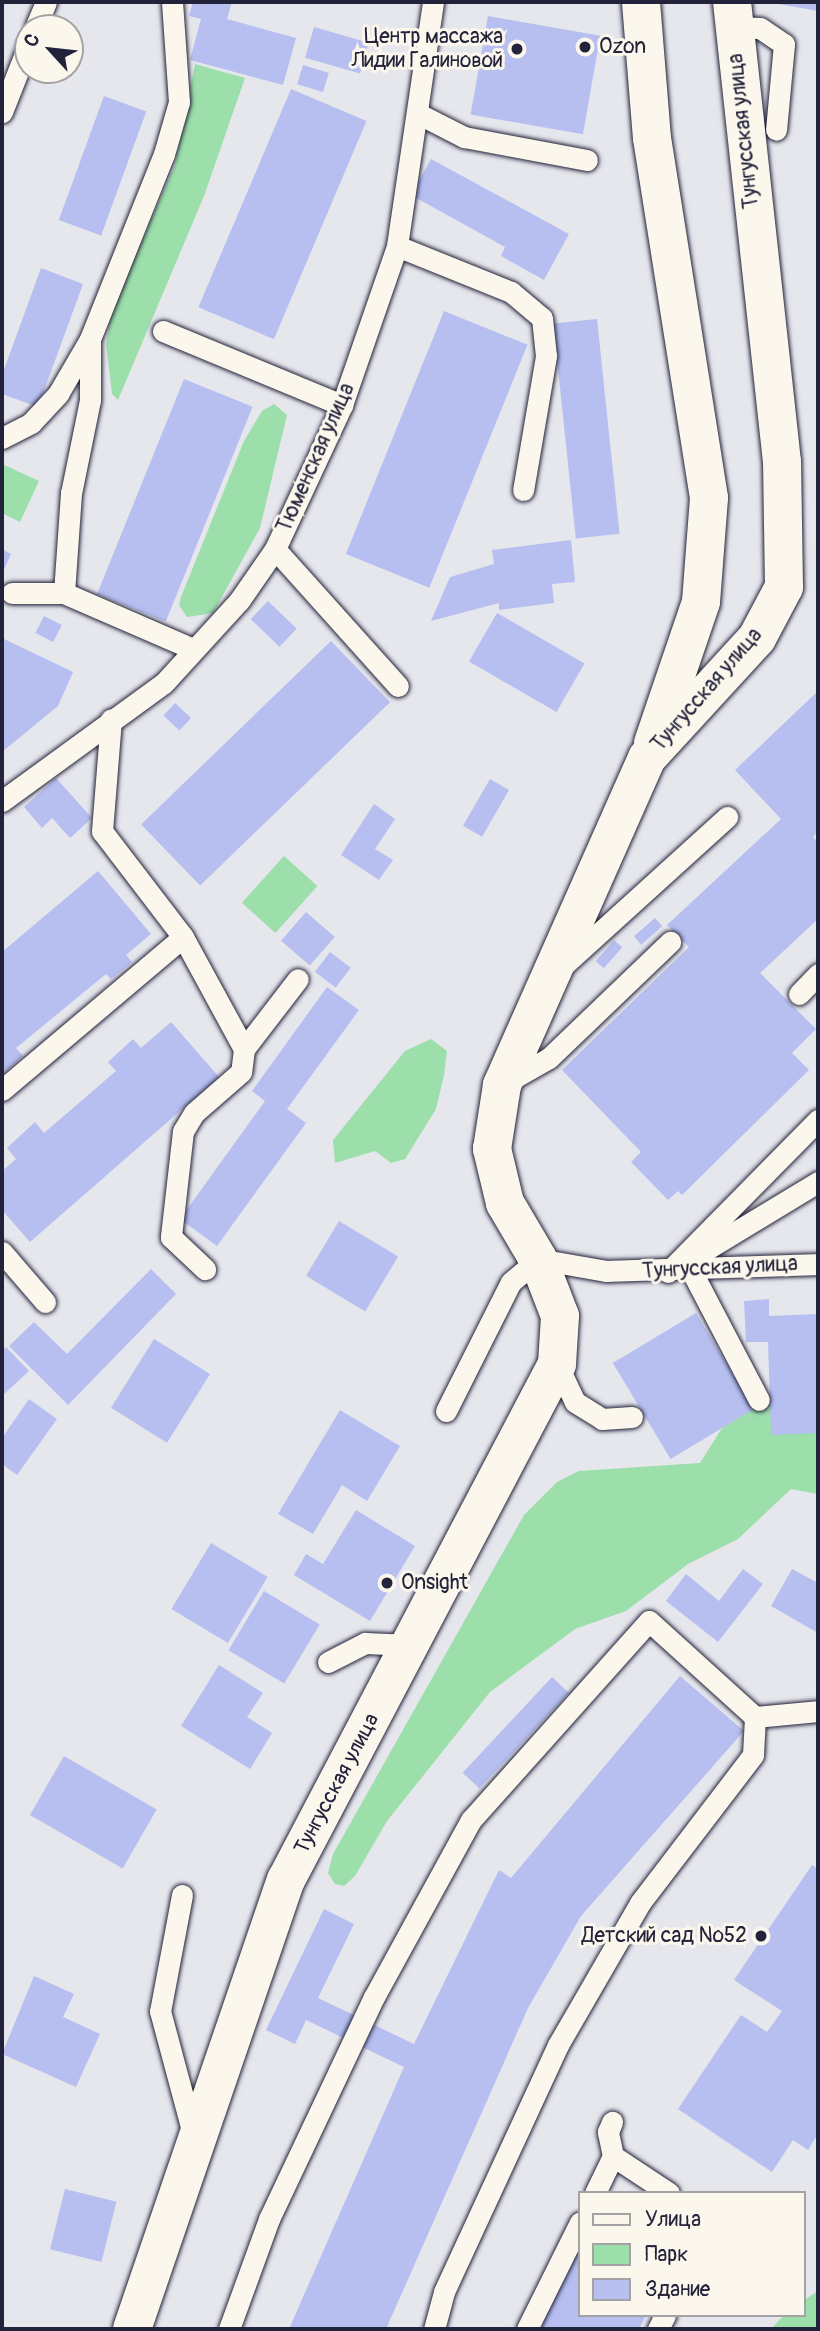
<!DOCTYPE html>
<html>
<head>
<meta charset="utf-8">
<style>
  body { margin:0 }
  #map { position:relative; width:820px; height:2331px; overflow:hidden; background:#e6e6ed; font-family:Pangolin,sans-serif }
  div>[style] { position:absolute }
  .green>* { inset:0; background:#9cdfaa; transform-origin:0 0 }
  .building>* { inset:0; background:#b6bff0; transform-origin:0 0 }
  .roads { filter:drop-shadow(0 0 2px #22223b) drop-shadow(0 0 2px #22223b) }
  .lane>* { height:21px; margin:-10.5px; padding:0 10.5px; transform-origin:10.5px; border-radius:10.5px; background:#fbf7ec }
  .secondary>* { height:38px; margin:-19px; padding:0 19px; transform-origin:19px; border-radius:19px; background:#fbf7ec }
  .dots>* { width:19px; height:19px; translate:-50% -50%; box-sizing:border-box; border:4px solid #fbf7ec; border-radius:50% }
  span { translate:-50% -50%; white-space:nowrap; text-align:center; line-height:1.15; -webkit-text-stroke:6px #fbf7ec; paint-order:stroke }
  .poi-label { font-size:21px; color:#22223b }
  .right { translate:-100% -50%; text-align:right }
  .left { translate:0 -50%; text-align:left }
  .street-label { font-size:21px; color:#22223b }
  .frame { position:absolute; inset:0; border:4px solid #22223b; pointer-events:none }
  .legend { position:absolute; left:578px; top:2191px; width:228px; height:126px; box-sizing:border-box; background:#fbf7ec; border:2px solid #a4a2a5; margin:0; padding:9px 12px; list-style:none; font-size:21px; color:#22223b }
  .legend li { display:flex; align-items:center; gap:14px; height:35px }
  .legend b { width:35px; border:2px solid #a4a2a5 }
  .north { position:absolute; left:14px; top:14px; width:70px; height:70px; box-sizing:border-box; background:#fbf7ec; border:2px solid #a4a2a5; border-radius:50%; rotate:297deg; font-size:19px; font-weight:700; line-height:28px; text-align:center; color:#22223b }
  .north::after { content:''; display:block; margin:auto; width:24px; height:32px; background:#22223b; clip-path:polygon(50% 0,100% 100%,50% 72%,0 100%) }
</style>
</head>
<body>
<div id="map">
  <div class="green">
    <div style="clip-path:polygon(195px 64px,245px 78px,204px 196px,118px 400px,112px 394px,106px 344px,112px 310px,175px 165px)"></div>
    <div style="clip-path:polygon(274px 404px,287px 415px,260px 528px,213px 613px,187px 617px,179px 605px,181px 597px,244px 441px,262px 411px)"></div>
    <div style="clip-path:polygon(2px 464px,39px 481px,20px 522px,2px 513px)"></div>
    <div style="left:284px;top:856px;width:45px;height:63px;rotate:42deg"></div>
    <div style="clip-path:polygon(431px 1039px,447px 1051px,444px 1075px,436px 1109px,405px 1159px,391px 1163px,375px 1151px,335px 1163px,333px 1140px,405px 1051px)"></div>
    <div style="clip-path:polygon(818px 1398px,818px 1494px,791px 1489px,738px 1539px,688px 1564px,626px 1611px,575px 1629px,490px 1692px,387px 1821px,355px 1876px,344px 1886px,335px 1884px,328px 1873px,333px 1854px,524px 1515px,557px 1482px,579px 1471px,700px 1463px,734px 1409px)"></div>
    <div style="clip-path:polygon(818px 2291px,818px 2329px,771px 2329px,784px 2315px,804px 2315px,804px 2300px)"></div>
  </div>
  <div class="building">
    <div style="clip-path:polygon(193px 2px,232px 2px,227px 19px,296px 38px,283px 85px,190px 60px,201px 19px,189px 16px)"></div>
    <div style="clip-path:polygon(773px 2px,818px 2px,818px 11px,773px 3px)"></div>
    <div style="left:488px;top:16px;width:114px;height:100px;rotate:10deg"></div>
    <div style="left:314px;top:27px;width:57px;height:32px;rotate:16deg"></div>
    <div style="left:303px;top:65px;width:27px;height:20px;rotate:17deg"></div>
    <div style="left:291px;top:89px;width:82px;height:237px;rotate:23deg"></div>
    <div style="left:104px;top:96px;width:45px;height:132px;rotate:20deg"></div>
    <div style="clip-path:polygon(431px 159px,569px 234px,544px 280px,501px 256px,505px 247px,411px 195px)"></div>
    <div style="clip-path:polygon(41px 268px,83px 284px,38px 407px,2px 394px,2px 375px)"></div>
    <div style="left:444px;top:311px;width:90px;height:262px;rotate:22deg"></div>
    <div style="left:597px;top:319px;width:216px;height:44px;rotate:84deg"></div>
    <div style="left:184px;top:379px;width:74px;height:232px;rotate:22deg"></div>
    <div style="clip-path:polygon(571px 540px,575px 582px,552px 584px,554px 603px,499px 610px,499px 603px,431px 621px,450px 577px,494px 564px,492px 550px)"></div>
    <div style="clip-path:polygon(2px 549px,11px 554px,2px 574px)"></div>
    <div style="left:268px;top:601px;width:40px;height:25px;rotate:44deg"></div>
    <div style="left:497px;top:613px;width:101px;height:56px;rotate:30deg"></div>
    <div style="left:44px;top:616px;width:20px;height:19px;rotate:27deg"></div>
    <div style="clip-path:polygon(2px 638px,73px 672px,58px 706px,2px 752px)"></div>
    <div style="left:331px;top:641px;width:85px;height:264px;rotate:46deg"></div>
    <div style="clip-path:polygon(818px 691px,818px 831px,813px 837px,818px 843px,818px 919px,760px 973px,816px 1029px,792px 1053px,809px 1070px,682px 1195px,678px 1191px,668px 1200px,631px 1162px,641px 1152px,562px 1070px,689px 947px,667px 925px,781px 819px,735px 770px)"></div>
    <div style="left:175px;top:703px;width:22px;height:17px;rotate:43deg"></div>
    <div style="clip-path:polygon(56px 778px,92px 818px,70px 838px,52px 818px,42px 828px,24px 807px)"></div>
    <div style="left:490px;top:779px;width:22px;height:54px;rotate:30deg"></div>
    <div style="clip-path:polygon(374px 804px,395px 819px,375px 849px,393px 860px,379px 880px,341px 855px)"></div>
    <div style="clip-path:polygon(98px 871px,151px 934px,126px 955px,132px 962px,121px 971px,111px 979px,106px 974px,16px 1048px,23px 1056px,2px 1074px,2px 952px)"></div>
    <div style="left:306px;top:912px;width:38px;height:38px;rotate:41deg"></div>
    <div style="left:655px;top:918px;width:11px;height:28px;rotate:49deg"></div>
    <div style="left:614px;top:940px;width:11px;height:28px;rotate:41deg"></div>
    <div style="left:330px;top:952px;width:26px;height:25px;rotate:37deg"></div>
    <div style="clip-path:polygon(327px 987px,359px 1010px,287px 1109px,306px 1123px,217px 1246px,180px 1219px,265px 1101px,252px 1091px)"></div>
    <div style="clip-path:polygon(171px 1022px,219px 1077px,30px 1242px,2px 1210px,2px 1171px,16px 1159px,7px 1148px,35px 1122px,44px 1133px,116px 1071px,108px 1062px,133px 1039px,141px 1048px)"></div>
    <div style="left:339px;top:1221px;width:69px;height:64px;rotate:31deg"></div>
    <div style="clip-path:polygon(151px 1269px,176px 1294px,68px 1405px,9px 1346px,34px 1322px,67px 1354px)"></div>
    <div style="clip-path:polygon(769px 1299px,769px 1316px,818px 1314px,818px 1433px,771px 1435px,768px 1342px,746px 1342px,744px 1301px)"></div>
    <div style="left:696px;top:1313px;width:112px;height:97px;rotate:59deg"></div>
    <div style="left:154px;top:1339px;width:66px;height:81px;rotate:32deg"></div>
    <div style="clip-path:polygon(6px 1347px,29px 1371px,2px 1396px,2px 1351px)"></div>
    <div style="clip-path:polygon(29px 1399px,57px 1419px,17px 1475px,2px 1464px,2px 1438px)"></div>
    <div style="clip-path:polygon(340px 1410px,400px 1446px,367px 1501px,342px 1485px,313px 1534px,278px 1514px)"></div>
    <div style="clip-path:polygon(356px 1510px,415px 1546px,370px 1621px,294px 1575px,306px 1554px,323px 1564px)"></div>
    <div style="left:211px;top:1543px;width:66px;height:77px;rotate:31deg"></div>
    <div style="clip-path:polygon(743px 1569px,763px 1584px,718px 1642px,666px 1601px,686px 1574px,719px 1601px)"></div>
    <div style="clip-path:polygon(792px 1569px,818px 1583px,818px 1633px,771px 1606px)"></div>
    <div style="left:264px;top:1591px;width:65px;height:69px;rotate:31deg"></div>
    <div style="clip-path:polygon(219px 1665px,263px 1693px,247px 1717px,272px 1733px,250px 1769px,181px 1726px)"></div>
    <div style="clip-path:polygon(680px 1676px,744px 1731px,581px 1916px,528px 2008px,386px 2329px,289px 2329px,404px 2067px,306px 2020px,295px 2044px,266px 2030px,324px 1909px,354px 1924px,318px 1998px,414px 2044px,499px 1870px,511px 1878px)"></div>
    <div style="left:552px;top:1677px;width:23px;height:131px;rotate:43deg"></div>
    <div style="left:64px;top:1756px;width:107px;height:68px;rotate:30deg"></div>
    <div style="clip-path:polygon(812px 1865px,818px 1869px,818px 2134px,808px 2150px,793px 2140px,772px 2172px,678px 2109px,741px 2015px,767px 2032px,782px 2011px,734px 1980px)"></div>
    <div style="clip-path:polygon(34px 1976px,74px 1994px,63px 2017px,100px 2034px,76px 2087px,2px 2054px)"></div>
    <div style="left:65px;top:2189px;width:53px;height:62px;rotate:14deg"></div>
    <div style="clip-path:polygon(580px 2241px,580px 2315px,646px 2315px,639px 2329px,537px 2329px)"></div>
  </div>
  <div class="roads">
    <div class="lane">
      <div style="left:734px;top:27px;width:26px;rotate:2deg"></div>
      <div style="left:760px;top:28px;width:29px;rotate:34deg"></div>
      <div style="left:784px;top:44px;width:86px;rotate:95.3deg"></div>
      <div style="left:35px;top:28px;width:28px;rotate:-67deg"></div>
      <div style="left:2px;top:112px;width:71px;rotate:-68.5deg"></div>
      <div style="left:417px;top:113px;width:53px;rotate:27.1deg"></div>
      <div style="left:464px;top:137px;width:125px;rotate:10.6deg"></div>
      <div style="left:397px;top:246px;width:123px;rotate:22deg"></div>
      <div style="left:511px;top:292px;width:40px;rotate:40deg"></div>
      <div style="left:542px;top:318px;width:38px;rotate:84deg"></div>
      <div style="left:546px;top:356px;width:136px;rotate:99.7deg"></div>
      <div style="left:163px;top:331px;width:194px;rotate:22.5deg"></div>
      <div style="left:90px;top:341px;width:59px;rotate:90deg"></div>
      <div style="left:90px;top:400px;width:95px;rotate:101.5deg"></div>
      <div style="left:71px;top:493px;width:100px;rotate:94deg"></div>
      <div style="left:64px;top:593px;width:141px;rotate:23.5deg"></div>
      <div style="left:2px;top:438px;width:33px;rotate:-27deg"></div>
      <div style="left:31px;top:423px;width:40px;rotate:-47deg"></div>
      <div style="left:58px;top:394px;width:64px;rotate:-59.8deg"></div>
      <div style="left:90px;top:339px;width:199px;rotate:-68.2deg"></div>
      <div style="left:164px;top:154px;width:54px;rotate:-73.9deg"></div>
      <div style="left:179px;top:102px;width:100px;rotate:-94deg"></div>
      <div style="left:275px;top:549px;width:184px;rotate:48.1deg"></div>
      <div style="left:12px;top:593px;width:52px"></div>
      <div style="left:2px;top:801px;width:200px;rotate:-36.1deg"></div>
      <div style="left:164px;top:683px;width:111px;rotate:-47.6deg"></div>
      <div style="left:239px;top:601px;width:63px;rotate:-55.3deg"></div>
      <div style="left:275px;top:549px;width:159px;rotate:-65deg"></div>
      <div style="left:342px;top:405px;width:168px;rotate:-70.9deg"></div>
      <div style="left:397px;top:246px;width:247px;rotate:-81.6deg"></div>
      <div style="left:183px;top:937px;width:128px;rotate:61.4deg"></div>
      <div style="left:244px;top:1049px;width:23px;rotate:97deg"></div>
      <div style="left:241px;top:1072px;width:62px;rotate:138.9deg"></div>
      <div style="left:194px;top:1113px;width:21px;rotate:121deg"></div>
      <div style="left:183px;top:1131px;width:107px;rotate:96.5deg"></div>
      <div style="left:171px;top:1237px;width:47px;rotate:43.3deg"></div>
      <div style="left:565px;top:964px;width:219px;rotate:-42.2deg"></div>
      <div style="left:799px;top:994px;width:28px;rotate:-46deg"></div>
      <div style="left:244px;top:1049px;width:88px;rotate:-52.4deg"></div>
      <div style="left:507px;top:1082px;width:48px;rotate:-29.7deg"></div>
      <div style="left:549px;top:1058px;width:168px;rotate:-43.8deg"></div>
      <div style="left:2px;top:1090px;width:237px;rotate:-40.2deg"></div>
      <div style="left:183px;top:937px;width:133px;rotate:-127.4deg"></div>
      <div style="left:102px;top:831px;width:112px;rotate:-85.4deg"></div>
      <div style="left:2px;top:1252px;width:66px;rotate:49.3deg"></div>
      <div style="left:694px;top:1257px;width:145px;rotate:-31.2deg"></div>
      <div style="left:668px;top:1272px;width:214px;rotate:-45.4deg"></div>
      <div style="left:692px;top:1272px;width:144px;rotate:62.4deg"></div>
      <div style="left:557px;top:1364px;width:42px;rotate:64.7deg"></div>
      <div style="left:575px;top:1402px;width:32px;rotate:32deg"></div>
      <div style="left:602px;top:1419px;width:30px;rotate:-4deg"></div>
      <div style="left:446px;top:1411px;width:144px;rotate:-63.3deg"></div>
      <div style="left:511px;top:1282px;width:35px;rotate:-40deg"></div>
      <div style="left:538px;top:1259px;width:70px;rotate:9.9deg"></div>
      <div style="left:607px;top:1271px;width:211px;rotate:-1.9deg"></div>
      <div style="left:328px;top:1662px;width:42px;rotate:-27.2deg"></div>
      <div style="left:365px;top:1643px;width:46px;rotate:2.5deg"></div>
      <div style="left:755px;top:1717px;width:63px;rotate:-5.4deg"></div>
      <div style="left:182px;top:1895px;width:118px;rotate:100.7deg"></div>
      <div style="left:160px;top:2011px;width:131px;rotate:75deg"></div>
      <div style="left:613px;top:2156px;width:67px;rotate:33.5deg"></div>
      <div style="left:595px;top:2193px;width:41px;rotate:-64.1deg"></div>
      <div style="left:613px;top:2156px;width:25px;rotate:-102deg"></div>
      <div style="left:608px;top:2132px;width:11px;rotate:-68deg"></div>
      <div style="left:229px;top:2329px;width:117px;rotate:-70deg"></div>
      <div style="left:269px;top:2219px;width:246px;rotate:-64.7deg"></div>
      <div style="left:374px;top:1997px;width:202px;rotate:-61.3deg"></div>
      <div style="left:471px;top:1820px;width:267px;rotate:-48.2deg"></div>
      <div style="left:649px;top:1621px;width:143px;rotate:42.2deg"></div>
      <div style="left:755px;top:1717px;width:38px;rotate:93deg"></div>
      <div style="left:753px;top:1755px;width:186px;rotate:127.4deg"></div>
      <div style="left:640px;top:1903px;width:164px;rotate:120deg"></div>
      <div style="left:558px;top:2045px;width:272px;rotate:114.8deg"></div>
      <div style="left:444px;top:2292px;width:38px;rotate:105deg"></div>
      <div style="left:527px;top:2329px;width:119px;rotate:-63.6deg"></div>
      <div style="left:658px;top:2329px;width:16px;rotate:-63deg"></div>
    </div>
    <div class="secondary">
      <div style="left:641px;top:2px;width:136px;rotate:85.4deg"></div>
      <div style="left:652px;top:138px;width:364px;rotate:81deg"></div>
      <div style="left:709px;top:498px;width:104px;rotate:94.4deg"></div>
      <div style="left:701px;top:602px;width:149px;rotate:108.8deg"></div>
      <div style="left:132px;top:2329px;width:475px;rotate:-71.1deg"></div>
      <div style="left:286px;top:1880px;width:583px;rotate:-62.29deg"></div>
      <div style="left:557px;top:1364px;width:48px;rotate:-86.4deg"></div>
      <div style="left:560px;top:1316px;width:61px;rotate:-111.1deg"></div>
      <div style="left:538px;top:1259px;width:65px;rotate:-120.5deg"></div>
      <div style="left:505px;top:1203px;width:56px;rotate:-103.5deg"></div>
      <div style="left:492px;top:1149px;width:65px;rotate:-81.1deg"></div>
      <div style="left:502px;top:1085px;width:358px;rotate:-66.1deg"></div>
      <div style="left:647px;top:758px;width:163px;rotate:-47.5deg"></div>
      <div style="left:757px;top:638px;width:58px;rotate:-62.1deg"></div>
      <div style="left:784px;top:587px;width:125px;rotate:-90.9deg"></div>
      <div style="left:782px;top:462px;width:463px;rotate:-96.2deg"></div>
    </div>
  </div>
  <div class="dots">
    <div style="left:585px;top:47px;background:#22223b"></div>
    <div style="left:517px;top:49px;background:#22223b"></div>
    <div style="left:387px;top:1583px;background:#22223b"></div>
    <div style="left:761px;top:1936px;background:#22223b"></div>
  </div>
  <div class="poi-label">
    <span class="right" style="left:503px;top:49px">Центр массажа<br>Лидии Галиновой</span>
    <span class="left" style="left:599px;top:47px">Ozon</span>
    <span class="left" style="left:401px;top:1583px">Onsight</span>
    <span class="right" style="left:747px;top:1936px">Детский сад №52</span>
  </div>
  <div class="street-label">
    <span style="left:744px;top:131px;rotate:-96deg">Тунгусская улица</span>
    <span style="left:316px;top:458px;rotate:-66deg">Тюменская улица</span>
    <span style="left:707px;top:690px;rotate:-49deg">Тунгусская улица</span>
    <span style="left:720px;top:1268px;rotate:-3deg">Тунгусская улица</span>
    <span style="left:337px;top:1784px;rotate:-62deg">Тунгусская улица</span>
  </div>
  <div class="frame"></div>
  <ul class="legend">
  <li><b style="height:9px;background:#fbf7ec"></b>Улица</li>
  <li><b style="height:19px;background:#9cdfaa"></b>Парк</li>
  <li><b style="height:19px;background:#b6bff0"></b>Здание</li>
  </ul>
  <div class="north">С</div>
</div>
</body>
</html>
